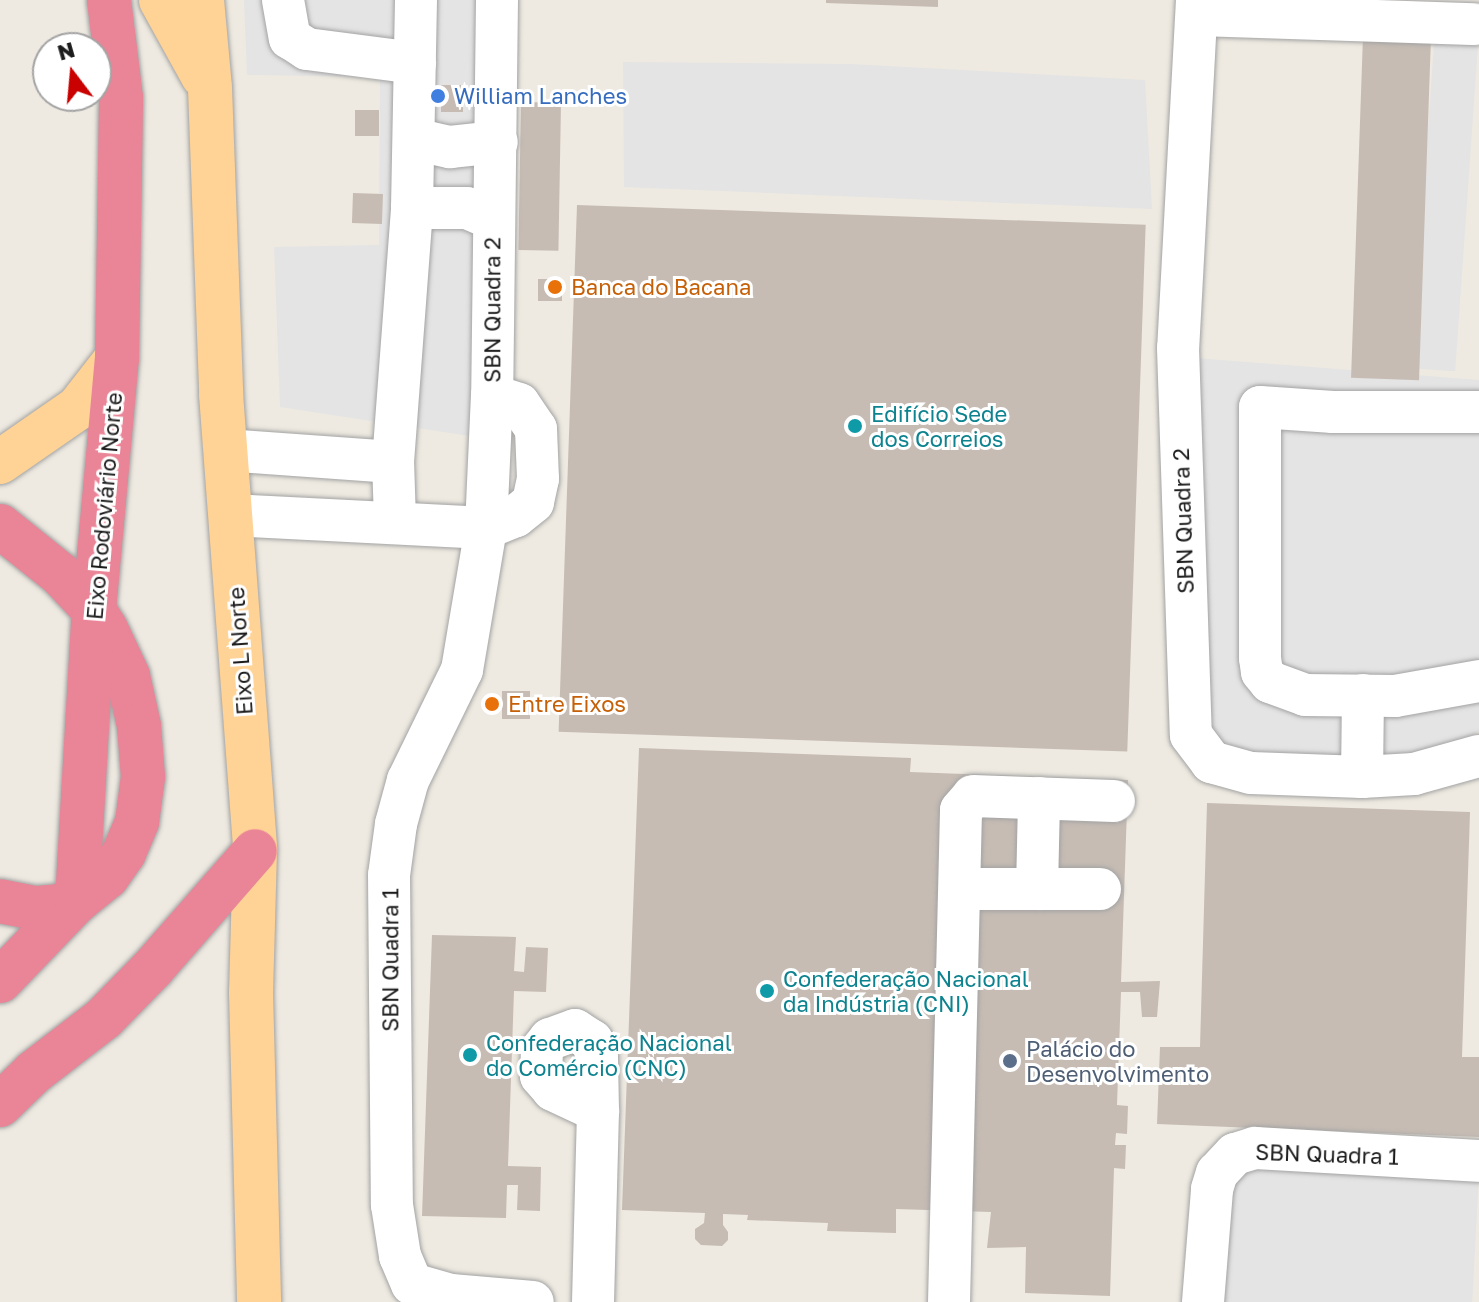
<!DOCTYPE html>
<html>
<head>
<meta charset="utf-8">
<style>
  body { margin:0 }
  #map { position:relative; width:1479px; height:1302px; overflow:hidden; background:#eeeae1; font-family:"Golos Text",sans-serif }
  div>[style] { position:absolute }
  .parking>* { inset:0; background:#e4e4e4; transform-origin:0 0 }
  .building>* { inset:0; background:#c6bcb4; transform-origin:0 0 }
  .roads { filter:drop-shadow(0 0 2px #a3a3a3) drop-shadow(0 0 2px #a3a3a3) }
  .minor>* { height:42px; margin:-21px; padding:0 21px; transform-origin:21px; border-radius:21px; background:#fff }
  .major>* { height:44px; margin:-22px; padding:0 22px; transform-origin:22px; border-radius:22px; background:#ffd296 }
  .highway>* { height:44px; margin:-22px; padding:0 22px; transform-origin:22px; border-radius:22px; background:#ea8497 }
  .dots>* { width:22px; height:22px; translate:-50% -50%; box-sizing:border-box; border:4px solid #fff; border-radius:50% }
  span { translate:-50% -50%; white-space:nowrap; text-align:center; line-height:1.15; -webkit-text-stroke:6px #fff; paint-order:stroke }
  .shop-label { font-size:22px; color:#366cbe }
  .left { translate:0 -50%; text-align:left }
  .food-label { font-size:22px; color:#c56008 }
  .street-label { font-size:22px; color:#1c1c1c }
  .culture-label { font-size:22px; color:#0d838f }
  .service-label { font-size:22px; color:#4e5e75 }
  .north { position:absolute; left:32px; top:32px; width:80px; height:80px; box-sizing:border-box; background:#fff; border:2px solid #a4a4a4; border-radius:50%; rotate:344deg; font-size:22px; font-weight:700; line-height:32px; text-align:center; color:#1c1c1c }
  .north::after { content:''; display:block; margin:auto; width:28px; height:36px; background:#c90100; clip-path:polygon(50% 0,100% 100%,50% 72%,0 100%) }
</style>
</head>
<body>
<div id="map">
  <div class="parking">
    <div style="clip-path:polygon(244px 0,516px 0,509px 442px,280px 407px,274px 247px,379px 245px,380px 77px,247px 75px)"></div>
    <div style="left:1435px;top:29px;width:44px;height:340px;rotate:4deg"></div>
    <div style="clip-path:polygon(623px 62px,850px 64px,1145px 80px,1152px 209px,624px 187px)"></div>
    <div style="clip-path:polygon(1170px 356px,1479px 380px,1479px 731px,1430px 767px,1169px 747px)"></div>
    <div style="left:1199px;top:1166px;width:280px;height:136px;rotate:3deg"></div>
  </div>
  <div class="building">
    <div style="clip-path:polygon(826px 0,938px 0,938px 7px,826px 3px)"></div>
    <div style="left:1363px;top:36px;width:68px;height:342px;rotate:2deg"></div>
    <div style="left:441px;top:85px;width:22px;height:27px"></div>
    <div style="left:521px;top:102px;width:40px;height:148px;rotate:1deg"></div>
    <div style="left:355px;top:110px;width:24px;height:26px"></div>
    <div style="left:353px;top:193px;width:30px;height:30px;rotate:2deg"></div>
    <div style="left:577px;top:205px;width:569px;height:527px;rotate:2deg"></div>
    <div style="left:562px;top:279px;width:22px;height:24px;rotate:90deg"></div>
    <div style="left:502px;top:691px;width:28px;height:28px"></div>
    <div style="clip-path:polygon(639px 748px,911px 758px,910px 772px,1128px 780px,1121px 982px,1160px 981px,1157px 1017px,1142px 1017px,1140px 992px,1121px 992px,1117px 1105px,1128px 1106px,1127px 1134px,1116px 1133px,1115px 1145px,1126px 1145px,1125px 1169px,1114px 1168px,1110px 1296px,1025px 1293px,1026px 1247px,987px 1248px,991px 1212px,896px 1209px,896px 1233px,827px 1231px,828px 1223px,747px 1220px,748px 1215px,723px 1214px,723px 1225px,728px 1232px,728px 1240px,722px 1246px,701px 1245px,695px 1239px,695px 1229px,704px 1223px,705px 1213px,622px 1210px)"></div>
    <div style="clip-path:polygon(1207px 803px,1470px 812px,1462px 1057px,1479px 1057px,1479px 1137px,1157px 1124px,1160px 1047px,1200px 1047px)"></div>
    <div style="clip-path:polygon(432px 935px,516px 937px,514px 971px,524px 972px,526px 947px,548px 948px,546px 992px,514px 991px,508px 1166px,541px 1167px,540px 1211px,517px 1210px,518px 1185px,507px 1185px,506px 1218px,422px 1216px)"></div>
  </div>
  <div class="roads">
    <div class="minor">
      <div style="left:283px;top:0;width:39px;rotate:80deg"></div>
      <div style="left:290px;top:38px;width:20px;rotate:33deg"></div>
      <div style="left:307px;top:49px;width:109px;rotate:7.4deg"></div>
      <div style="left:497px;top:0;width:395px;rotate:90.7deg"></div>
      <div style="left:492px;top:395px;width:133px;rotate:92.6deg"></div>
      <div style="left:486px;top:528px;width:144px;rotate:99.6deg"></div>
      <div style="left:462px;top:670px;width:123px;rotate:116.1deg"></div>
      <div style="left:408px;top:780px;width:46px;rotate:105.3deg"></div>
      <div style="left:396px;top:824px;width:51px;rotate:97.8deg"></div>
      <div style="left:389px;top:875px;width:330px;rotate:89.5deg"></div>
      <div style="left:392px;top:1205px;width:52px;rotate:81.1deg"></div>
      <div style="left:400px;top:1256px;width:30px;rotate:67deg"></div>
      <div style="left:412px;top:1284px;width:41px;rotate:15.8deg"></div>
      <div style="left:451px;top:1295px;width:82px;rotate:4.9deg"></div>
      <div style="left:1197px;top:0;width:349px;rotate:93.1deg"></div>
      <div style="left:1178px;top:348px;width:387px;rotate:88.1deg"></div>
      <div style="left:1191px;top:735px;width:34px;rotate:53deg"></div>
      <div style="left:1211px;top:762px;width:41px;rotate:15.4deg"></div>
      <div style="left:1251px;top:773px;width:111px;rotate:2.1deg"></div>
      <div style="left:1362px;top:777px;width:52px;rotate:-3.3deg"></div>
      <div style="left:1414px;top:774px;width:67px;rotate:-15.5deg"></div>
      <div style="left:1197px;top:15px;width:277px;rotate:1.9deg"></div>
      <div style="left:414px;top:139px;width:37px;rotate:13deg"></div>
      <div style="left:450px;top:147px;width:47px;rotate:-6.1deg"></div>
      <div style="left:412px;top:208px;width:55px"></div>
      <div style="left:467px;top:208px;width:28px;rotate:23deg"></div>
      <div style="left:1479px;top:412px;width:146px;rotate:180deg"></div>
      <div style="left:1333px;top:412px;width:73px;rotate:-176.1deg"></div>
      <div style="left:1260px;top:407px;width:251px;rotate:90deg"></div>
      <div style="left:1260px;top:658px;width:14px;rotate:82deg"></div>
      <div style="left:1262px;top:672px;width:13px;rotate:51deg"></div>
      <div style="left:1270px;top:682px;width:37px;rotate:20deg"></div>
      <div style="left:1305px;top:695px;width:90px;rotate:0.6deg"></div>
      <div style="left:1395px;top:696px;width:85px;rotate:-10.1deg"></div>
      <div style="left:225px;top:450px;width:168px;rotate:4.1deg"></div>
      <div style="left:230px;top:515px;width:256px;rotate:2.9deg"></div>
      <div style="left:486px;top:528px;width:32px;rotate:-22deg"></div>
      <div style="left:516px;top:516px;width:22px;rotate:-39deg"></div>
      <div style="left:533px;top:502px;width:24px;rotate:-78deg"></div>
      <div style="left:538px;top:479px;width:50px;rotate:-92.3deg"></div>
      <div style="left:536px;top:429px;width:30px;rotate:-124deg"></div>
      <div style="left:519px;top:404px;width:28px;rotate:-162deg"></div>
      <div style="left:395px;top:521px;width:59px;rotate:-91.9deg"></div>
      <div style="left:393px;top:462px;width:255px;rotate:-85.7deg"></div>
      <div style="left:412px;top:208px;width:208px;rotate:-88.9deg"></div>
      <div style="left:1362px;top:777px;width:82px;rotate:-89.3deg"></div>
      <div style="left:961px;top:889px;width:139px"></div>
      <div style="left:1037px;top:889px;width:91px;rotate:-88.7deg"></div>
      <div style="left:593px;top:1302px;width:191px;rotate:-88.5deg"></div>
      <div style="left:598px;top:1111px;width:54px;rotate:-91.1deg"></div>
      <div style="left:597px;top:1057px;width:17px;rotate:-107deg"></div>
      <div style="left:592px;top:1041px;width:20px;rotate:-147deg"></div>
      <div style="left:575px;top:1030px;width:27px;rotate:160deg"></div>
      <div style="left:550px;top:1039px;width:13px;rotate:129deg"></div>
      <div style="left:542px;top:1049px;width:27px;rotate:92deg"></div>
      <div style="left:541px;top:1076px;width:18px;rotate:49deg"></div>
      <div style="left:553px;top:1090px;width:50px;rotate:25deg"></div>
      <div style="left:949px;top:1302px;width:492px;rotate:-88.6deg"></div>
      <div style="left:961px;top:810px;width:18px;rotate:-49deg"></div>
      <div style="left:973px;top:796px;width:141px;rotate:2deg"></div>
      <div style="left:1203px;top:1302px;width:113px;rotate:-85.4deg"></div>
      <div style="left:1212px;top:1189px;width:17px;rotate:-73deg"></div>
      <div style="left:1217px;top:1173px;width:26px;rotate:-47deg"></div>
      <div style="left:1235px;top:1154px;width:21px;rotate:-17deg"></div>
      <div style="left:1255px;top:1148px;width:224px;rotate:3.3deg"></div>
    </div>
    <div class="major">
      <div style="left:161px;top:0;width:87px;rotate:61.1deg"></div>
      <div style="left:202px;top:0;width:88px;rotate:84.8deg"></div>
      <div style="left:210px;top:88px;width:306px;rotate:87.9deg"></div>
      <div style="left:221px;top:394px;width:458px;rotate:85.7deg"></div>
      <div style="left:255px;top:851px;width:141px;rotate:91.6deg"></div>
      <div style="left:251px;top:992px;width:310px;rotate:88.5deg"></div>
      <div style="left:0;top:462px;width:95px;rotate:-34.7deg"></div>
      <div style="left:78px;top:408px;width:63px;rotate:-52deg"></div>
    </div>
    <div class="highway">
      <div style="left:0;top:526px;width:77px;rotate:38.7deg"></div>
      <div style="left:60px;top:574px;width:50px;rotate:46.6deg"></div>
      <div style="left:94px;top:610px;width:22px;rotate:58deg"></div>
      <div style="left:106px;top:629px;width:52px;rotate:64.9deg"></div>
      <div style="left:128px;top:676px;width:51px;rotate:77.6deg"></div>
      <div style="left:139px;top:726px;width:51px;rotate:85.5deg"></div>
      <div style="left:143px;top:777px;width:45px;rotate:97.6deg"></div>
      <div style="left:137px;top:822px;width:34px;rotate:113deg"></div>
      <div style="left:124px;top:853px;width:29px;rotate:125deg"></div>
      <div style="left:107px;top:877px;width:38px;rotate:141deg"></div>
      <div style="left:77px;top:901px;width:18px;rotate:164deg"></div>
      <div style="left:60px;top:906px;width:25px;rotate:175deg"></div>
      <div style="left:35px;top:908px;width:36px;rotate:-169deg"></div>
      <div style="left:0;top:981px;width:111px;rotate:-46.1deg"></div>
      <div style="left:77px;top:901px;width:291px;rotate:-86.7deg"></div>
      <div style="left:94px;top:610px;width:253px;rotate:-84.8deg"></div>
      <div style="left:117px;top:358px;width:260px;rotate:-89.1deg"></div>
      <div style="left:121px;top:98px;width:99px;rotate:-97deg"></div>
      <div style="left:0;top:1105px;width:47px;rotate:-44.1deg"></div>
      <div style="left:34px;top:1072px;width:88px;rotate:-37.6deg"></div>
      <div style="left:104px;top:1018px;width:70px;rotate:-45.6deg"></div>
      <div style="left:153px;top:968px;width:155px;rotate:-48.9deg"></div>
    </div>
  </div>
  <div class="dots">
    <div style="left:438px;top:96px;background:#3f7fe0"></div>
    <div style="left:555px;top:287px;background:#e8710a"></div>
    <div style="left:855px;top:426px;background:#0f9aa8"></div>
    <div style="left:492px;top:704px;background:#e8710a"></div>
    <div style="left:767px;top:991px;background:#0f9aa8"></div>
    <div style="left:470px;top:1055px;background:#0f9aa8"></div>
    <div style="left:1010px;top:1061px;background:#5c6f8a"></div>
  </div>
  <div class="shop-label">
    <span class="left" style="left:454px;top:96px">William Lanches</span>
  </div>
  <div class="food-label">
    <span class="left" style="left:571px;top:287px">Banca do Bacana</span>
    <span class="left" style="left:508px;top:704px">Entre Eixos</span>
  </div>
  <div class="street-label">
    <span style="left:492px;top:310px;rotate:-90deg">SBN Quadra 2</span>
    <span style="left:104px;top:506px;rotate:-85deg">Eixo Rodoviário Norte</span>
    <span style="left:1183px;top:521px;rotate:-92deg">SBN Quadra 2</span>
    <span style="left:240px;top:651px;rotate:-94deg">Eixo L Norte</span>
    <span style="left:390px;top:960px;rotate:-90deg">SBN Quadra 1</span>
    <span style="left:1327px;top:1154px;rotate:2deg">SBN Quadra 1</span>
  </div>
  <div class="culture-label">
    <span class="left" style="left:871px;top:426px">Edifício Sede<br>dos Correios</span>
    <span class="left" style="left:783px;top:991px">Confederação Nacional<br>da Indústria (CNI)</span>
    <span class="left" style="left:486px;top:1055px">Confederação Nacional<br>do Comércio (CNC)</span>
  </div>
  <div class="service-label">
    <span class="left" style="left:1026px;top:1061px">Palácio do<br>Desenvolvimento</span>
  </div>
  <div class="north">N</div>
</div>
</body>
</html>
